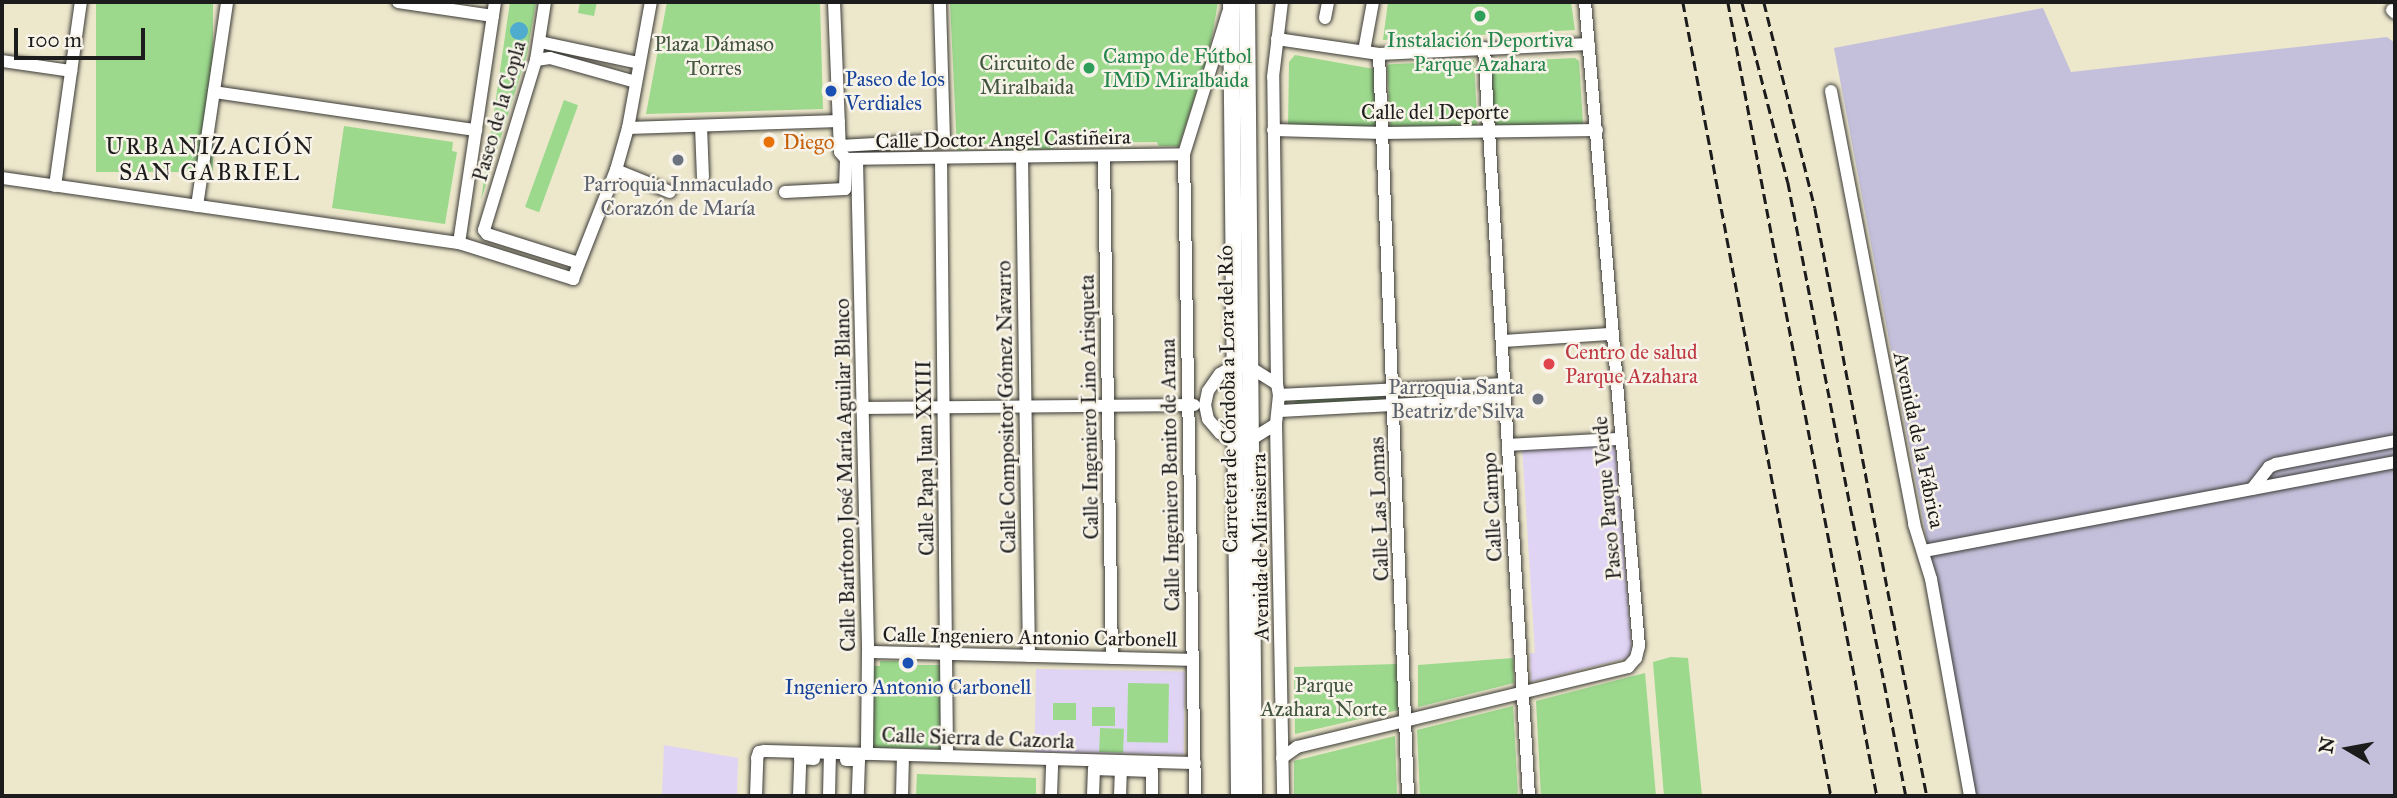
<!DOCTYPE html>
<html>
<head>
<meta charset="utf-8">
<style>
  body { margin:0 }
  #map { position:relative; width:2397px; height:798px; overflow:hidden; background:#ede7cc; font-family:"IM FELL Great Primer",serif }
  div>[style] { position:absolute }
  .built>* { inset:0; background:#e0d4f4; transform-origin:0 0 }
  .industrial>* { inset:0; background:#c4c0db }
  .green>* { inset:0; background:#9cd98d; transform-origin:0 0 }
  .water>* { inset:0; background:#4facce }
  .round { border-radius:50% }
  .roads { filter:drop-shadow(0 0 2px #3b3a36) drop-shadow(0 0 2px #3b3a36) }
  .minor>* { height:12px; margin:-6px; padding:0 6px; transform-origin:6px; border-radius:6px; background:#fff }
  .major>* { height:16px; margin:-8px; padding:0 8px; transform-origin:8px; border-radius:8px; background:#fff }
  .rail>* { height:2.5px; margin-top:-1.25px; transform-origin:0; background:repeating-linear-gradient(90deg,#1c1c1c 0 10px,transparent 0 15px) }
  .dots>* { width:19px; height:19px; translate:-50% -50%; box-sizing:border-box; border:4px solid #f7f3e8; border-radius:50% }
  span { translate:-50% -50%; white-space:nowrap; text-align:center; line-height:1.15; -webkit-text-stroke:5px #f7f3e8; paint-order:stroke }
  .leisure-label { font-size:21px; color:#27864d }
  .left { translate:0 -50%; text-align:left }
  .park-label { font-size:21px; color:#42553e }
  .transit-label { font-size:21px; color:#164399 }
  .street-label { font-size:21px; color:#1c1c1c }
  .food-label { font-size:21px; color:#c56008 }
  .worship-label { font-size:21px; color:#5b616d }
  .right { translate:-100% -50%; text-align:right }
  .health-label { font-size:21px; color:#be3a42 }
  .neighbourhood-label { font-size:23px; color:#1c1c1c; letter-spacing:2px }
  .frame { position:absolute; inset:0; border:4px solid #1c1c1c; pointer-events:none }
  .north { position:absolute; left:2313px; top:714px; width:70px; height:70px; -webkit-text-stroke:5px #f7f3e8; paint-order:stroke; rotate:280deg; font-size:19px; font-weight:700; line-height:28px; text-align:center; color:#1c1c1c }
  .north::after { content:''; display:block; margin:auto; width:24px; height:32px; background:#1c1c1c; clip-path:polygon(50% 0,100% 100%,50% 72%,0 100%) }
  .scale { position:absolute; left:14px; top:28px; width:131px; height:32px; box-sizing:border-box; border:4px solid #1c1c1c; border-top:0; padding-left:9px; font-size:21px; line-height:24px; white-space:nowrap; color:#1c1c1c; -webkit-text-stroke:5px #f7f3e8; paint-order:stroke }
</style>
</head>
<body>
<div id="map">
  <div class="built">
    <div style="clip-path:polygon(1615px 444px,1632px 650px,1627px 658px,1531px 682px,1530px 653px,1535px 653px,1522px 447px)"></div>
    <div style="left:1036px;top:669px;width:149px;height:83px;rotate:1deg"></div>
    <div style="clip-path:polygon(664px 745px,738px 758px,737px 796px,662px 796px)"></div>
  </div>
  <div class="industrial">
    <div style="clip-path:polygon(2043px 8px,2071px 72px,2387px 37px,2395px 43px,2395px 796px,1975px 796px,1834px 48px)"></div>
  </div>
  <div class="green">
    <div style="left:96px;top:2px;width:117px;height:170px"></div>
    <div style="clip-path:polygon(510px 2px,536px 2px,527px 54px,481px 200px)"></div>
    <div style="clip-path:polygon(580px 2px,597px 2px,594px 16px,578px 13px)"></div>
    <div style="clip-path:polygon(667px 2px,820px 3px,823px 109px,646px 114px)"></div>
    <div style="clip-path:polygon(950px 2px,1218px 2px,1209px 53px,1179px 146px,1159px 146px,1157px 142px,1055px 143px,1054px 149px,998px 150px,997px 144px,969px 144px,968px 150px,957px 150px)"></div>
    <div style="clip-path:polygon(1388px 2px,1571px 2px,1575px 30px,1383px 40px)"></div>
    <div style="clip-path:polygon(1295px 55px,1374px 69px,1376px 129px,1288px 126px,1289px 62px)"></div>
    <div style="clip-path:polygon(1575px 58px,1579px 61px,1583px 124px,1495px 127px,1490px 64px,1494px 62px)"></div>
    <div style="left:1474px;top:60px;width:67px;height:87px;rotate:87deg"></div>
    <div style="left:564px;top:100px;width:15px;height:114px;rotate:20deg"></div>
    <div style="clip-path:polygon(344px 126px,453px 142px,452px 151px,457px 152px,445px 224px,332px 208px)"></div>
    <div style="clip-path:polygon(1487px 390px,1487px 395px,1415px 401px,1411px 397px,1414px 392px)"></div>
    <div style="clip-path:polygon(1379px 394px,1383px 398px,1379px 403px,1298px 407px,1294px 403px,1298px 398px)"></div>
    <div style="clip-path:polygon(1671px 657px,1688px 658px,1702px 796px,1664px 796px,1653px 662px)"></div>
    <div style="clip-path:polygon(1513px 658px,1514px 683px,1418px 707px,1418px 665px)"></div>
    <div style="clip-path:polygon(880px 661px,902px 661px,903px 665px,940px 665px,940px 749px,873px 748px,874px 666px,880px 666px)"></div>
    <div style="clip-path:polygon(1397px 664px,1398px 710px,1295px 734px,1294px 667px)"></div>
    <div style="clip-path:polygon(1645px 673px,1656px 796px,1541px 796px,1536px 701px)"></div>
    <div style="left:1128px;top:683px;width:41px;height:59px;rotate:1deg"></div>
    <div style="left:1053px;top:703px;width:23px;height:17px"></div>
    <div style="clip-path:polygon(1513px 706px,1518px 796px,1420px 796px,1417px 730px)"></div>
    <div style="left:1092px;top:707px;width:23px;height:19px"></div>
    <div style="left:1100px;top:728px;width:24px;height:24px;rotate:2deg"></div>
    <div style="clip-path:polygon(1395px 736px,1397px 796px,1294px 796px,1294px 761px)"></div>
    <div style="clip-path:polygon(917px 774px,1036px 778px,1036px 796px,916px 796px)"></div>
  </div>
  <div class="water">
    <div class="round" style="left:510px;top:22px;width:18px;height:18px"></div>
  </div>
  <div class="roads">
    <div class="minor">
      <div style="left:398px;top:2px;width:96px;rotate:8.4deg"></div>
      <div style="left:545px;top:2px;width:59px;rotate:98.8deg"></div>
      <div style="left:536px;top:60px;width:178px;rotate:107deg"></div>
      <div style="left:484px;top:230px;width:5px;rotate:53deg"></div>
      <div style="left:487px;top:234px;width:96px;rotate:17.5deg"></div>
      <div style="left:834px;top:2px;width:150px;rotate:87.7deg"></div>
      <div style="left:840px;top:152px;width:9px;rotate:49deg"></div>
      <div style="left:846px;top:159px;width:338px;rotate:-0.8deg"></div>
      <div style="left:2392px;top:10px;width:4px;rotate:45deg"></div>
      <div style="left:1325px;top:18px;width:16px;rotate:-79deg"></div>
      <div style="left:1277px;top:39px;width:103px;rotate:8.4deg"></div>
      <div style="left:1379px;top:54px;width:210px;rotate:-2.7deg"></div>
      <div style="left:540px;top:42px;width:101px;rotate:12deg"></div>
      <div style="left:1484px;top:48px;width:749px;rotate:86.56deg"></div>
      <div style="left:1364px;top:51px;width:50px;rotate:-79.6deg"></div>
      <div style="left:1379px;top:54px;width:743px;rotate:87.76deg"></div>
      <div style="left:536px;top:60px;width:14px;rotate:-8deg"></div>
      <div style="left:550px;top:58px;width:89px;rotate:15.6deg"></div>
      <div style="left:2px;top:61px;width:70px;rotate:8.2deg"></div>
      <div style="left:1831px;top:91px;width:441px;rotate:79.1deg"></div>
      <div style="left:1914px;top:524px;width:58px;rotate:72.8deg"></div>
      <div style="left:1931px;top:579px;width:220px;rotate:79.8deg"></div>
      <div style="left:214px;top:92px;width:265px;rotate:8.3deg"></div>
      <div style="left:701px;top:126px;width:51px;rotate:87.8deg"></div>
      <div style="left:628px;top:128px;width:211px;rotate:-1.9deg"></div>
      <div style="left:1273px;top:130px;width:110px;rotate:1.6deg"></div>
      <div style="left:1383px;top:133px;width:214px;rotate:-0.8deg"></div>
      <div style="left:840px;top:146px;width:104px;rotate:-3.3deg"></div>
      <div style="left:944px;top:140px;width:138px;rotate:-91.7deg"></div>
      <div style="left:1104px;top:156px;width:502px;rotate:89.09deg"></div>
      <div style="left:1022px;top:157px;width:499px;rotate:89.2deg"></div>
      <div style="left:941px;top:159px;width:597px;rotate:89.42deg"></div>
      <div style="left:857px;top:161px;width:491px;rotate:88.7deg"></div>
      <div style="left:868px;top:652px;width:102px;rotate:90.6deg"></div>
      <div style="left:616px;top:170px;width:58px;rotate:22.2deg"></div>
      <div style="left:2px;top:178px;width:462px;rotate:8.1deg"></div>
      <div style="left:459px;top:243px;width:120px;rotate:17.5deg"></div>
      <div style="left:573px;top:279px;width:117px;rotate:-68.5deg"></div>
      <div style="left:616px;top:170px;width:44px;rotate:-74.1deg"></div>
      <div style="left:628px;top:128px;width:128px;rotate:-79.7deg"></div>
      <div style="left:55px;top:186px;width:186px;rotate:-82deg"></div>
      <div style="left:785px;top:192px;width:60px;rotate:-2.9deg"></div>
      <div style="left:845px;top:189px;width:30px;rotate:-88deg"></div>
      <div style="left:197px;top:206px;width:206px;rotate:-81.6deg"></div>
      <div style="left:459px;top:243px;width:244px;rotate:-81.5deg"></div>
      <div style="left:1502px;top:341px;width:105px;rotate:-3.8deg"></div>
      <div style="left:1277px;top:384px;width:307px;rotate:-90.7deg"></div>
      <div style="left:1273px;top:77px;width:76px;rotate:-83.2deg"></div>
      <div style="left:1279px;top:395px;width:225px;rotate:-2.8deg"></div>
      <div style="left:862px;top:408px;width:332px;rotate:-0.5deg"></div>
      <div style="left:1280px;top:411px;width:225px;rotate:-3.1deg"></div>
      <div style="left:1276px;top:424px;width:32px;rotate:148deg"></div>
      <div style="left:1249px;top:441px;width:15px;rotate:180deg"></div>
      <div style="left:1234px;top:441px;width:16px;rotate:-150deg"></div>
      <div style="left:1220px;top:433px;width:18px;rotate:-131deg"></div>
      <div style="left:1208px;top:419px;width:14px;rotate:-102deg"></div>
      <div style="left:1205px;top:405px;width:14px;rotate:-78deg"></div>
      <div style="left:1208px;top:391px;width:21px;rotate:-55deg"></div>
      <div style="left:1220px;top:374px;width:16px;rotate:-30deg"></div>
      <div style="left:1234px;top:366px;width:14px"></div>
      <div style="left:1248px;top:366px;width:34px;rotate:32deg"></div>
      <div style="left:1277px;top:384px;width:11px;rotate:80deg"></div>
      <div style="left:1279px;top:395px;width:29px;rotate:96deg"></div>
      <div style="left:1276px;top:424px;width:372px;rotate:88.9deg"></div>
      <div style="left:1508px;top:445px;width:108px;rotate:-3.2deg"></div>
      <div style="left:2252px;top:489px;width:28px;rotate:-52deg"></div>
      <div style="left:2269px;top:467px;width:8px;rotate:-23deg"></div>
      <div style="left:2276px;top:464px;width:121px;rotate:-10.9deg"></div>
      <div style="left:1924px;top:551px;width:479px;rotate:-10.7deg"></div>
      <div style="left:868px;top:652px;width:323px;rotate:1.4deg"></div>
      <div style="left:1282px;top:758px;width:19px;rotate:-36deg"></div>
      <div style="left:1297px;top:747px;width:341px;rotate:-13.6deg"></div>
      <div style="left:1628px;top:667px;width:12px;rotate:-48deg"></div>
      <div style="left:1636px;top:658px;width:12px;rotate:-76deg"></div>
      <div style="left:1639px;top:646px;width:646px;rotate:-94.79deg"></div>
      <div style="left:846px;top:760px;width:13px"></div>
      <div style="left:859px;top:760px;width:36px;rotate:92deg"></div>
      <div style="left:756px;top:796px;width:38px;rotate:-88deg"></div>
      <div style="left:757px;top:758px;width:6px;rotate:-72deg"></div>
      <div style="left:759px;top:752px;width:5px;rotate:-11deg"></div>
      <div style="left:764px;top:751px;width:431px;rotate:1.6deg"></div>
      <div style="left:799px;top:796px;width:38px;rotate:-88deg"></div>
      <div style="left:800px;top:758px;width:14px;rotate:4deg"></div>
      <div style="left:829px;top:796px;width:43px;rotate:-88.7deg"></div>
      <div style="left:902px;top:796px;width:41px;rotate:-88.6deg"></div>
      <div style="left:1051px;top:796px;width:37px;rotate:-88deg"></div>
      <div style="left:1093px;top:796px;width:27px;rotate:-88deg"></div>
      <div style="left:1094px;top:769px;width:58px;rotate:2deg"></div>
      <div style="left:1152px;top:771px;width:25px;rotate:90deg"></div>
      <div style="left:1120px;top:796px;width:35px;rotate:-88deg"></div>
      <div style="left:1195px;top:796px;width:642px;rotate:-90.98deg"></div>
      <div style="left:1184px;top:154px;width:148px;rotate:-72.7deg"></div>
    </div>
    <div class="major">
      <div style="left:1231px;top:2px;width:794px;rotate:89.42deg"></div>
      <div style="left:1247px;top:2px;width:794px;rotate:89.49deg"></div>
    </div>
  </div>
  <div class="rail">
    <div style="left:1683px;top:2px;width:808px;rotate:79.44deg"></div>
    <div style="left:1728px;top:2px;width:808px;rotate:79.37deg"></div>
    <div style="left:1742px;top:2px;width:186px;rotate:75.7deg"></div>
    <div style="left:1788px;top:182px;width:625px;rotate:79.12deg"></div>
    <div style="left:1764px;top:2px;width:212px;rotate:76.1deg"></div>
    <div style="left:1815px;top:208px;width:599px;rotate:79.22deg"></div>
  </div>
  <div class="dots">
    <div style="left:1480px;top:16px;background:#2e9e5b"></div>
    <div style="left:1089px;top:68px;background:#2e9e5b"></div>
    <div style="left:831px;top:91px;background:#1a4fb4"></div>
    <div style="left:769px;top:142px;background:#e8710a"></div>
    <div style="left:678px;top:160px;background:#6b7280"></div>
    <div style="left:1549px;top:364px;background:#e0444e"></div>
    <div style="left:1538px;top:399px;background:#6b7280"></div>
    <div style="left:908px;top:663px;background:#1a4fb4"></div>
  </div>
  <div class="leisure-label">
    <span style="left:1480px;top:52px">Instalación Deportiva<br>Parque Azahara</span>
    <span class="left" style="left:1103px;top:68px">Campo de Fútbol<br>IMD Miralbaida</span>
  </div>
  <div class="park-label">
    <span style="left:714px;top:56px">Plaza Dámaso<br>Torres</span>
    <span style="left:1027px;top:75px">Circuito de<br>Miralbaida</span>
    <span style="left:1324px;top:697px">Parque<br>Azahara Norte</span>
  </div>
  <div class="transit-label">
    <span class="left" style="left:845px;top:91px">Paseo de los<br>Verdiales</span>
    <span style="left:908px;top:687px">Ingeniero Antonio Carbonell</span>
  </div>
  <div class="street-label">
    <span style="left:499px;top:111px;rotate:-74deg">Paseo de la Copla</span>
    <span style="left:1435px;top:112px">Calle del Deporte</span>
    <span style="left:1003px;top:139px;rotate:-1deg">Calle Doctor Angel Castiñeira</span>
    <span style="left:1228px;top:399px;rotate:-91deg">Carretera de Córdoba a Lora del Río</span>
    <span style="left:1006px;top:407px;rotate:-91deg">Calle Compositor Gómez Navarro</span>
    <span style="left:1089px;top:407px;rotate:-91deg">Calle Ingeniero Lino Arisqueta</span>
    <span style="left:1919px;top:440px;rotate:78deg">Avenida de la Fábrica</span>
    <span style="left:925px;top:458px;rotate:-91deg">Calle Papa Juan XXIII</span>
    <span style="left:845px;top:475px;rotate:-91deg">Calle Barítono José María Aguilar Blanco</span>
    <span style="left:1170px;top:475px;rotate:-91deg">Calle Ingeniero Benito de Arana</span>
    <span style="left:1607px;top:498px;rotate:-95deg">Paseo Parque Verde</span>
    <span style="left:1492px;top:507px;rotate:-93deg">Calle Campo</span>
    <span style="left:1379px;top:509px;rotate:-92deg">Calle Las Lomas</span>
    <span style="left:1260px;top:547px;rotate:-91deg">Avenida de Mirasierra</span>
    <span style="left:1030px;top:637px;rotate:1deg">Calle Ingeniero Antonio Carbonell</span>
    <span style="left:978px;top:738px;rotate:2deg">Calle Sierra de Cazorla</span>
  </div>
  <div class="food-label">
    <span class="left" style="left:783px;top:142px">Diego</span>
  </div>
  <div class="worship-label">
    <span style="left:678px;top:196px">Parroquia Inmaculado<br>Corazón de María</span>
    <span class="right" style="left:1524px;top:399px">Parroquia Santa<br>Beatriz de Silva</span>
  </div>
  <div class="health-label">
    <span class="left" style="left:1565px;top:364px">Centro de salud<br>Parque Azahara</span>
  </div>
  <div class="neighbourhood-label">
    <span style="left:210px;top:159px">URBANIZACIÓN<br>SAN GABRIEL</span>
  </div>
  <div class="frame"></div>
  <div class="north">N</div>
  <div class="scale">100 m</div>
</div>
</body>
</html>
